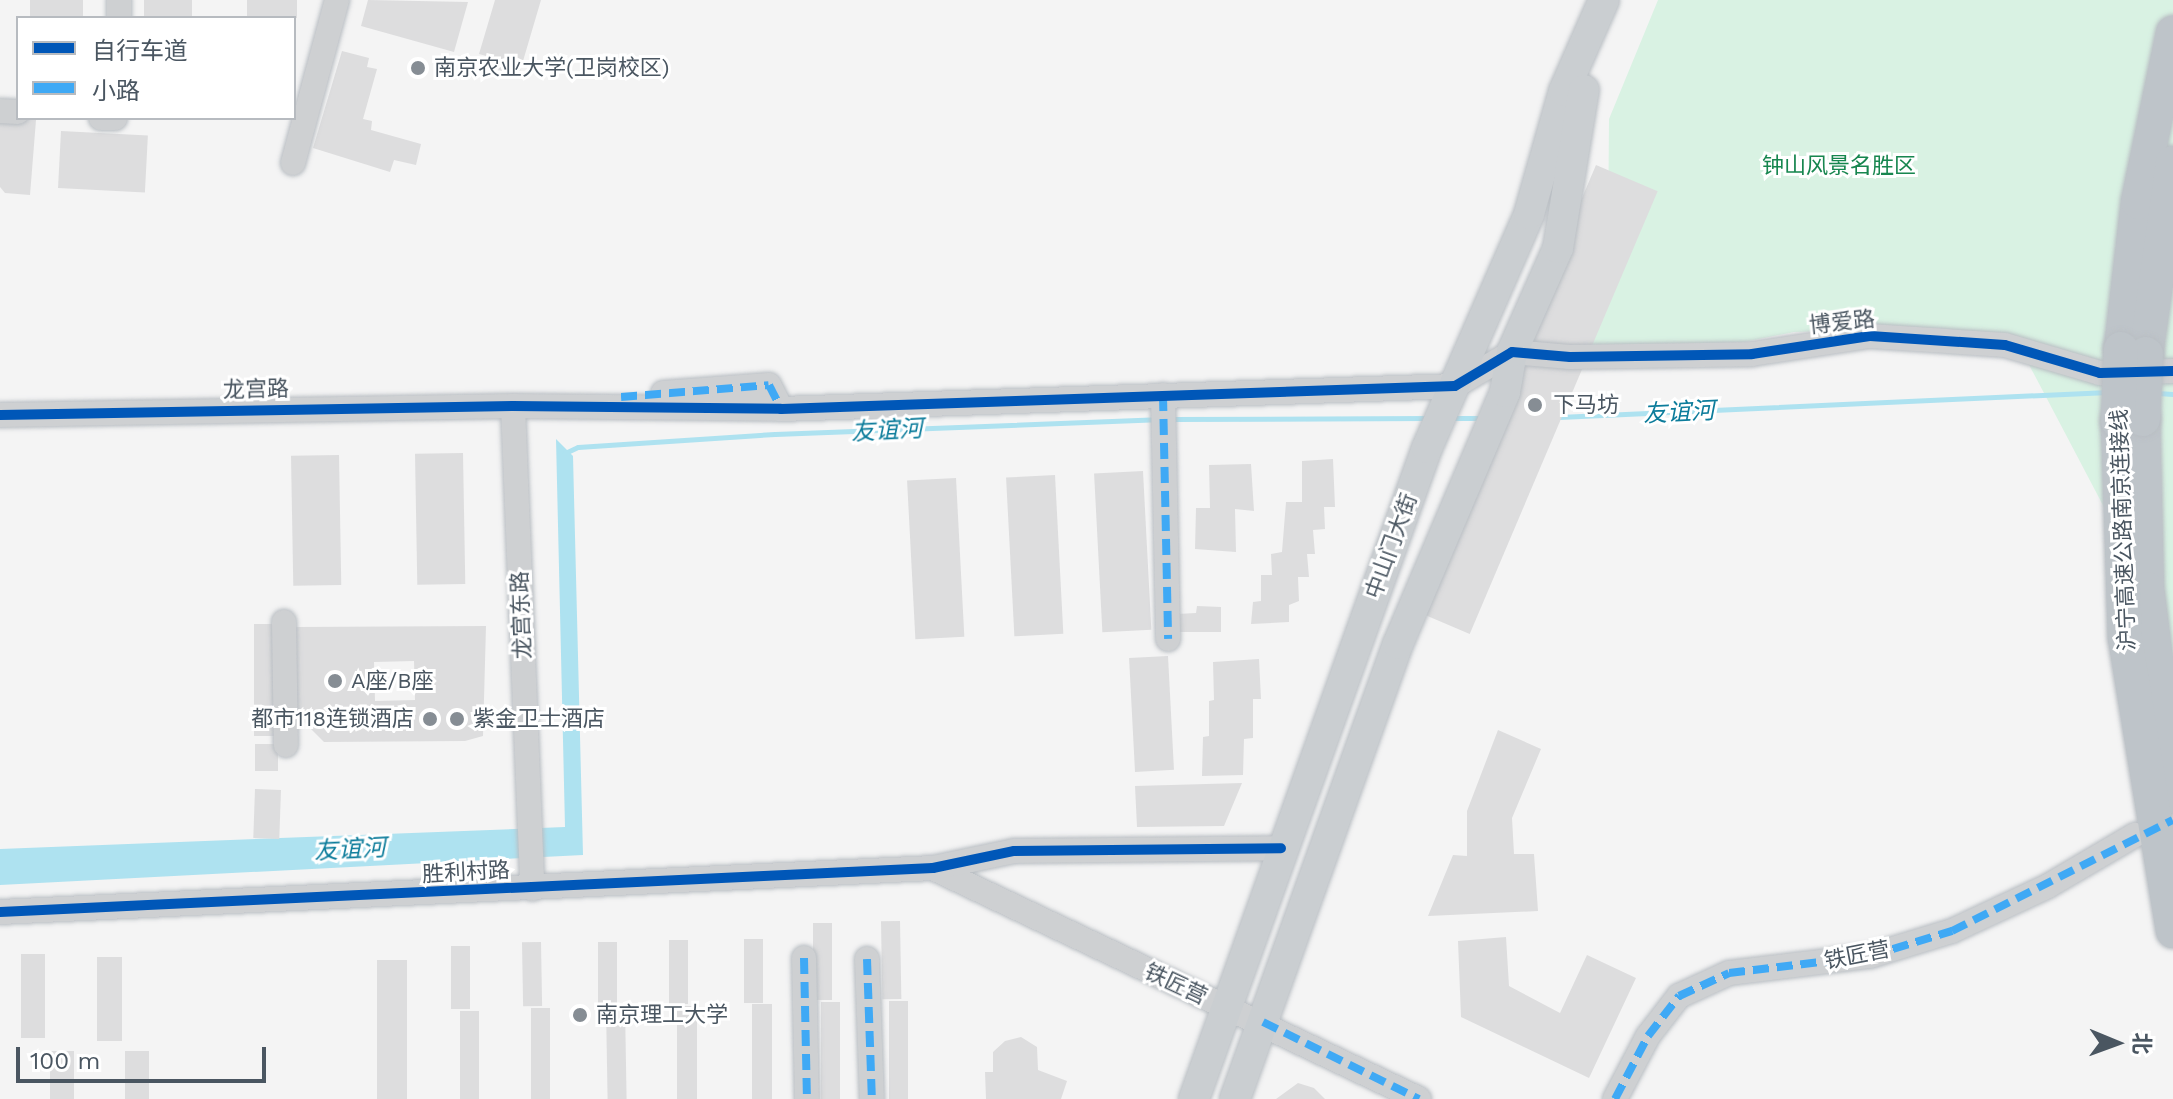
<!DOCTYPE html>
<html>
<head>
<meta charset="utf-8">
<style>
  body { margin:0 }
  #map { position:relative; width:2173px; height:1099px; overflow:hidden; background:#f4f4f4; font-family:"Work Sans","Noto Sans SC",sans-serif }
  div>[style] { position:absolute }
  .green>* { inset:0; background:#d9f2e3 }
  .water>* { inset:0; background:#aee2f0 }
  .stream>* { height:5px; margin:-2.5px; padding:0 2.5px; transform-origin:2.5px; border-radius:2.5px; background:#aee2f0 }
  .building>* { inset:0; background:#ddddde; transform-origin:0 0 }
  .roads { filter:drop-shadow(0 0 2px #b9bec3) drop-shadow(0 0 2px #b9bec3) }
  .minor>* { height:24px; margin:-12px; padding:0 12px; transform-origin:12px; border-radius:12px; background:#ced0d2 }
  .major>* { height:30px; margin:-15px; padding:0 15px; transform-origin:15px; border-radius:15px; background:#caced1 }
  .highway>* { height:34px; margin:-17px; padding:0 17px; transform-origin:17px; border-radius:17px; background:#bec4c9 }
  .bridges { filter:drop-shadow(0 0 2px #b9bec3) drop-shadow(0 0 2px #b9bec3) }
  .highway-bridge>* { height:34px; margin:-17px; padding:0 17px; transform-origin:17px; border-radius:17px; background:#bec4c9 }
  .quiet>* { height:8px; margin-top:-4px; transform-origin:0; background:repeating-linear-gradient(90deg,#3fa9f5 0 16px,transparent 0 24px) }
  .cycleway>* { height:10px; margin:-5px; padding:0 5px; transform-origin:5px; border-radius:5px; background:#0057b8 }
  .dots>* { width:22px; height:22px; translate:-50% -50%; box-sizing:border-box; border:4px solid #fff; border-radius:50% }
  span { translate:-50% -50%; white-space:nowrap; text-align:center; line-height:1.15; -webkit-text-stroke:6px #fff; paint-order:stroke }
  .poi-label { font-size:22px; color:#4a5661 }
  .left { translate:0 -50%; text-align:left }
  .right { translate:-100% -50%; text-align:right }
  .park-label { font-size:22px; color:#17864f }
  .street-label { font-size:22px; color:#4a5661 }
  .water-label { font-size:24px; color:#0c7c9b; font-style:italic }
  .legend { position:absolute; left:16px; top:16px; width:280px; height:104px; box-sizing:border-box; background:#fff; border:2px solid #b7bbc0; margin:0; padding:10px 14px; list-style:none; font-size:24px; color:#4a5661 }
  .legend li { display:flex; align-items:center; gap:16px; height:40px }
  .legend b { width:40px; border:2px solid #b7bbc0 }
  .north { position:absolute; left:2077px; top:1003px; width:80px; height:80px; -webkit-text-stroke:6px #fff; paint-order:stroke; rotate:91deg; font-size:22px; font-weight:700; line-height:32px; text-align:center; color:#4a5661 }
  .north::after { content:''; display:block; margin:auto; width:28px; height:36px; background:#4a5661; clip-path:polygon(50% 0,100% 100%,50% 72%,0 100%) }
  .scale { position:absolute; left:16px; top:1047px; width:250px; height:36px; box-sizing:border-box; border:4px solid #4a5661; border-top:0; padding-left:10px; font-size:24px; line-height:28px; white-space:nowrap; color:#4a5661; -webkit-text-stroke:6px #fff; paint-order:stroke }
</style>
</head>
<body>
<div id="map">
  <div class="green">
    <div style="clip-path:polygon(1658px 0,2173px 0,2173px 733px,2147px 589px,2015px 338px,1939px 328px,1794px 332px,1744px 342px,1606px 348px,1573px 341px,1608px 242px,1609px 119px)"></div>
  </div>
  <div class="water">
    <div style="clip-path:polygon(556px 439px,573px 456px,583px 855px,0 885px,0 849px,565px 827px)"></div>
  </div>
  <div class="stream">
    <div style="left:2158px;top:393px;width:15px;rotate:4deg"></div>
    <div style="left:1559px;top:417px;width:550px;rotate:-2.61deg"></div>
    <div style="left:1451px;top:418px;width:34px"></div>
    <div style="left:1171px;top:419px;width:258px;rotate:-0.2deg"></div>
    <div style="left:565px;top:453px;width:14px;rotate:-25deg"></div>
    <div style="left:578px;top:447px;width:197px;rotate:-3.8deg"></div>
    <div style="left:775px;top:434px;width:382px;rotate:-2.2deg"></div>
  </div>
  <div class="building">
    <div style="left:30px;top:0;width:53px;height:18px"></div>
    <div style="left:144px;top:0;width:48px;height:18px"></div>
    <div style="left:247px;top:0;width:50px;height:18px"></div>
    <div style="clip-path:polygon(368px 0,468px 2px,454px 52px,361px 26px)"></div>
    <div style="clip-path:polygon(495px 0,541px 0,518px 78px,495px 68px,497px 59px,479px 54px)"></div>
    <div style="clip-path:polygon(342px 51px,369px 58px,367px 67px,377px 69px,363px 119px,372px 121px,371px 130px,421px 144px,416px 165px,394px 160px,390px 172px,313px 148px)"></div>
    <div style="clip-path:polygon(0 117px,36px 120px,30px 195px,5px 193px,0 187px)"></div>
    <div style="left:61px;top:131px;width:87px;height:57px;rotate:3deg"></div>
    <div style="left:1596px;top:165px;width:67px;height:481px;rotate:23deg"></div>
    <div style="left:463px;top:453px;width:131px;height:48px;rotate:89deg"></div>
    <div style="left:339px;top:455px;width:130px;height:48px;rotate:89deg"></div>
    <div style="clip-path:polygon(1333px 459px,1335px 507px,1324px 507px,1325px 529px,1313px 530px,1315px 554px,1307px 554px,1309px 577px,1298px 577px,1299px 601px,1289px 605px,1289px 622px,1251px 624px,1253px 602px,1261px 601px,1261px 575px,1272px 575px,1271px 554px,1282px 552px,1286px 502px,1302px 502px,1302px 461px)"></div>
    <div style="clip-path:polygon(1251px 464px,1254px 511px,1235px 509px,1236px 552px,1195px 549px,1196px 508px,1210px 508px,1209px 465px)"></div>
    <div style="left:1143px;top:471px;width:159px;height:49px;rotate:87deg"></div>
    <div style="left:1055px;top:475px;width:159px;height:49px;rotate:87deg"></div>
    <div style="left:956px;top:478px;width:159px;height:49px;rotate:87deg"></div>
    <div style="clip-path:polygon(1197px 606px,1221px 607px,1221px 632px,1178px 632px,1177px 614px,1196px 613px)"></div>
    <div style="left:254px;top:624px;width:22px;height:112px"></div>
    <div style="clip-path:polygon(evenodd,486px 626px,483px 736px,465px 741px,324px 742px,296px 714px,295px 627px,486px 626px,414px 661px,415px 700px,375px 701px,374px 662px,414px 661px)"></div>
    <div style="left:1168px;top:656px;width:114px;height:39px;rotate:87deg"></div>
    <div style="clip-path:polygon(1259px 659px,1261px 699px,1253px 699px,1253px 738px,1244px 739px,1243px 775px,1202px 776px,1203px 737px,1209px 736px,1209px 701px,1214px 700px,1213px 662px)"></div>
    <div style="clip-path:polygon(1498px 730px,1541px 749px,1512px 818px,1514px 854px,1534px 854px,1538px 911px,1428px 916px,1453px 855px,1467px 856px,1467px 811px)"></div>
    <div style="left:255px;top:744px;width:23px;height:27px"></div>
    <div style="clip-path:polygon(1242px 783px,1224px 826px,1137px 827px,1135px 786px)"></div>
    <div style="left:255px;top:789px;width:26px;height:49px;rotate:2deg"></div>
    <div style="left:900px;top:921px;width:78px;height:19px;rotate:89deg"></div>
    <div style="left:813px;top:923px;width:19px;height:77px"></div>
    <div style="clip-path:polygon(1506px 937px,1509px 986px,1560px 1013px,1587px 955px,1636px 978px,1589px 1078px,1461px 1017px,1458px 941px)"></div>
    <div style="left:744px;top:939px;width:19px;height:64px"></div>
    <div style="left:669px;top:940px;width:19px;height:64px"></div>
    <div style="left:541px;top:942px;width:64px;height:19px;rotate:89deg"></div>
    <div style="left:598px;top:942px;width:19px;height:64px"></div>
    <div style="left:451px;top:946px;width:19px;height:63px"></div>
    <div style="left:21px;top:954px;width:24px;height:84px"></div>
    <div style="left:97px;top:957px;width:25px;height:84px"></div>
    <div style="left:377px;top:960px;width:30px;height:139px"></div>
    <div style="left:889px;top:1001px;width:19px;height:98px"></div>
    <div style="left:821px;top:1002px;width:19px;height:97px"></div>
    <div style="left:752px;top:1004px;width:20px;height:95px"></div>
    <div style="left:677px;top:1006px;width:20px;height:93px"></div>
    <div style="left:625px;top:1007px;width:92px;height:19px;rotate:89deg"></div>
    <div style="left:531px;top:1008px;width:19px;height:91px"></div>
    <div style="left:460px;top:1011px;width:19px;height:88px"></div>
    <div style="clip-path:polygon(1021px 1037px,1037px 1047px,1038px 1070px,1067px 1081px,1061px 1099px,986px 1099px,985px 1072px,993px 1072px,993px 1052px,1005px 1041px)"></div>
    <div style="left:50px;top:1051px;width:24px;height:48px"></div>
    <div style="left:125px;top:1051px;width:24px;height:48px"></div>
    <div style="clip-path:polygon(1298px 1083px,1314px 1088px,1325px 1099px,1276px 1099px)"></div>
  </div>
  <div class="roads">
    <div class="minor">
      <div style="left:119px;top:18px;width:18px;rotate:-90deg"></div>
      <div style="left:0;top:111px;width:18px;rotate:3deg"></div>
      <div style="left:101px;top:118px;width:14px"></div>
      <div style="left:293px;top:163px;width:169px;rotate:-74.9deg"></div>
      <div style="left:663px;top:393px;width:106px;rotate:-4.3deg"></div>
      <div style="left:769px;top:385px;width:27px;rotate:63deg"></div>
      <div style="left:1163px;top:395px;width:244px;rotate:88.8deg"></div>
      <div style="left:513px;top:406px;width:483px;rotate:87.7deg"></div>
      <div style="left:0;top:415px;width:513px;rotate:-1.01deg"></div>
      <div style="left:513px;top:406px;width:268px;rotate:0.6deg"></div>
      <div style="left:781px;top:409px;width:674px;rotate:-1.95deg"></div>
      <div style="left:1455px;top:386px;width:66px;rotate:-30.8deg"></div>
      <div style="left:1512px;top:352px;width:58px;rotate:4.9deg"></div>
      <div style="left:1570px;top:357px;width:182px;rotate:-0.9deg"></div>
      <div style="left:1752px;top:354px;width:119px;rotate:-8.7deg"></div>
      <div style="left:1870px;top:336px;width:135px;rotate:3.8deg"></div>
      <div style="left:2005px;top:345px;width:99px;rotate:16.4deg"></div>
      <div style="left:2100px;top:373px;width:73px;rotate:-1.6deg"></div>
      <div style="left:284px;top:622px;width:123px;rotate:89.1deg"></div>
      <div style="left:933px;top:868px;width:538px;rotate:25.42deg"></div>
      <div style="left:0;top:912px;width:934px;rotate:-2.7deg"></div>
      <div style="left:933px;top:868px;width:83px;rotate:-11.9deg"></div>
      <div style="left:1014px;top:851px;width:267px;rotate:-0.6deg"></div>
      <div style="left:804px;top:958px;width:141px;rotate:88.8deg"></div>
      <div style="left:867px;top:959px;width:140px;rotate:88deg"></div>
      <div style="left:1615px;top:1099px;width:71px;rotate:-62.4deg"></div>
      <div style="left:1648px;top:1036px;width:51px;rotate:-52.2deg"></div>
      <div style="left:1679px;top:996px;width:55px;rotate:-24.7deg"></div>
      <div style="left:1729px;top:973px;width:142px;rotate:-6.9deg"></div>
      <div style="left:1870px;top:956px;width:86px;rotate:-17deg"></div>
      <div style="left:1952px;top:931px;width:106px;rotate:-25.1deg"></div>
      <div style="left:2048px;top:886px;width:101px;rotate:-30.4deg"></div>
    </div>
    <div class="major">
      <div style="left:1194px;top:1099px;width:691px;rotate:-70.31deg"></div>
      <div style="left:1427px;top:448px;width:255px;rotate:-66.4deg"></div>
      <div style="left:1529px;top:214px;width:128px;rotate:-74.1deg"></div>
      <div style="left:1564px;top:91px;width:99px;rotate:-66.3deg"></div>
      <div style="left:1235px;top:1099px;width:483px;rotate:-70.3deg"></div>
      <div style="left:1398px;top:644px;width:274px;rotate:-67deg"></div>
      <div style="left:1505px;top:392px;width:41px;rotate:-80.1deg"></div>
      <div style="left:1512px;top:352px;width:114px;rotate:-66.1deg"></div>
      <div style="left:1558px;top:248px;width:160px;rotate:-80.7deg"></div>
    </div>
    <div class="highway">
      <div style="left:2121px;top:349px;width:148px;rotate:-83.4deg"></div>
      <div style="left:2138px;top:202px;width:173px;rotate:-78.3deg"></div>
      <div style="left:2146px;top:354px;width:193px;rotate:-82deg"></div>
      <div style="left:2143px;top:419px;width:170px;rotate:88.7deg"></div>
      <div style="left:2147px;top:589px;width:209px;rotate:82.8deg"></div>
      <div style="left:2118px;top:421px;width:217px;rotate:88.2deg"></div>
      <div style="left:2125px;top:638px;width:297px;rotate:80.7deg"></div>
    </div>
  </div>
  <div class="bridges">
    <div class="highway-bridge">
      <div style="left:2143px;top:419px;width:65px;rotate:-87.4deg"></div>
      <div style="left:2118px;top:421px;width:72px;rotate:-87.6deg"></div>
    </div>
  </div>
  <div class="quiet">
    <div style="left:1163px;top:395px;width:244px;rotate:88.8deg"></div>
    <div style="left:621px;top:397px;width:148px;rotate:-4.6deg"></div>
    <div style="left:769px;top:385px;width:27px;rotate:63deg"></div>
    <div style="left:804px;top:958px;width:141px;rotate:88.8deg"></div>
    <div style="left:867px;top:959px;width:140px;rotate:88deg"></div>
    <div style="left:1263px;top:1022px;width:174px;rotate:26.3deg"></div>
    <div style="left:1615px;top:1099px;width:71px;rotate:-62.4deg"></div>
    <div style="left:1648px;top:1036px;width:51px;rotate:-52.2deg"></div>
    <div style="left:1679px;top:996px;width:55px;rotate:-24.7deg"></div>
    <div style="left:1729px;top:973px;width:142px;rotate:-6.9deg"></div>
    <div style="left:1870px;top:956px;width:86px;rotate:-17deg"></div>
    <div style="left:1952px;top:931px;width:247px;rotate:-26.7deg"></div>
  </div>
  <div class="cycleway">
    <div style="left:0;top:415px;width:513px;rotate:-1.01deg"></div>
    <div style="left:513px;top:406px;width:268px;rotate:0.6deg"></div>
    <div style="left:781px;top:409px;width:674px;rotate:-1.95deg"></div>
    <div style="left:1455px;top:386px;width:66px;rotate:-30.8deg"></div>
    <div style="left:1512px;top:352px;width:58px;rotate:4.9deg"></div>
    <div style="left:1570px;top:357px;width:182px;rotate:-0.9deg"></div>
    <div style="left:1752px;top:354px;width:119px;rotate:-8.7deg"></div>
    <div style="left:1870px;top:336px;width:135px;rotate:3.8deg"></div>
    <div style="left:2005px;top:345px;width:99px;rotate:16.4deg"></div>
    <div style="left:2100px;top:373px;width:73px;rotate:-1.6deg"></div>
    <div style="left:0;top:912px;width:934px;rotate:-2.7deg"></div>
    <div style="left:933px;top:868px;width:83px;rotate:-11.9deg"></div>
    <div style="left:1014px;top:851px;width:267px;rotate:-0.6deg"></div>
  </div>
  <div class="dots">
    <div style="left:418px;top:68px;background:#868d94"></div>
    <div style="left:1535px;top:405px;background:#868d94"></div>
    <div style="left:335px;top:681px;background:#868d94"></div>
    <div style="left:430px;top:719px;background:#868d94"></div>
    <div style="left:457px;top:719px;background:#868d94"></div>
    <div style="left:580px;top:1015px;background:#868d94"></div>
  </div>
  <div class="poi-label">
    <span class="left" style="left:434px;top:68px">南京农业大学(卫岗校区)</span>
    <span class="left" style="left:1553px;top:405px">下马坊</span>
    <span class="left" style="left:351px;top:681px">A座/B座</span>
    <span class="right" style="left:414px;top:719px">都市118连锁酒店</span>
    <span class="left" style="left:473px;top:719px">紫金卫士酒店</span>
    <span class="left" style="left:596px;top:1015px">南京理工大学</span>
  </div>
  <div class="park-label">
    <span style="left:1839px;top:166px">钟山风景名胜区</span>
  </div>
  <div class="street-label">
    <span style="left:1842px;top:322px;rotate:-6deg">博爱路</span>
    <span style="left:256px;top:389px;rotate:-1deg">龙宫路</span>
    <span style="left:2123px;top:530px;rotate:-92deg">沪宁高速公路南京连接线</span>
    <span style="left:1391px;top:546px;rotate:-70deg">中山门大街</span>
    <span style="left:521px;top:615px;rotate:-92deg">龙宫东路</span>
    <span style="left:466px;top:872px;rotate:-3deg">胜利村路</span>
    <span style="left:1857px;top:955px;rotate:-11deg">铁匠营</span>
    <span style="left:1176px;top:984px;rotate:25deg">铁匠营</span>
  </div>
  <div class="water-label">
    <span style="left:1679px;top:413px;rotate:-3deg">友谊河</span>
    <span style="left:887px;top:431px;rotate:-3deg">友谊河</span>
    <span style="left:350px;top:850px;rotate:-3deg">友谊河</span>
  </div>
  <ul class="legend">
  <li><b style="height:10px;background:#0057b8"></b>自行车道</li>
  <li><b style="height:10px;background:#3fa9f5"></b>小路</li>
  </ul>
  <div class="north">北</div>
  <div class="scale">100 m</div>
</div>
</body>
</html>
